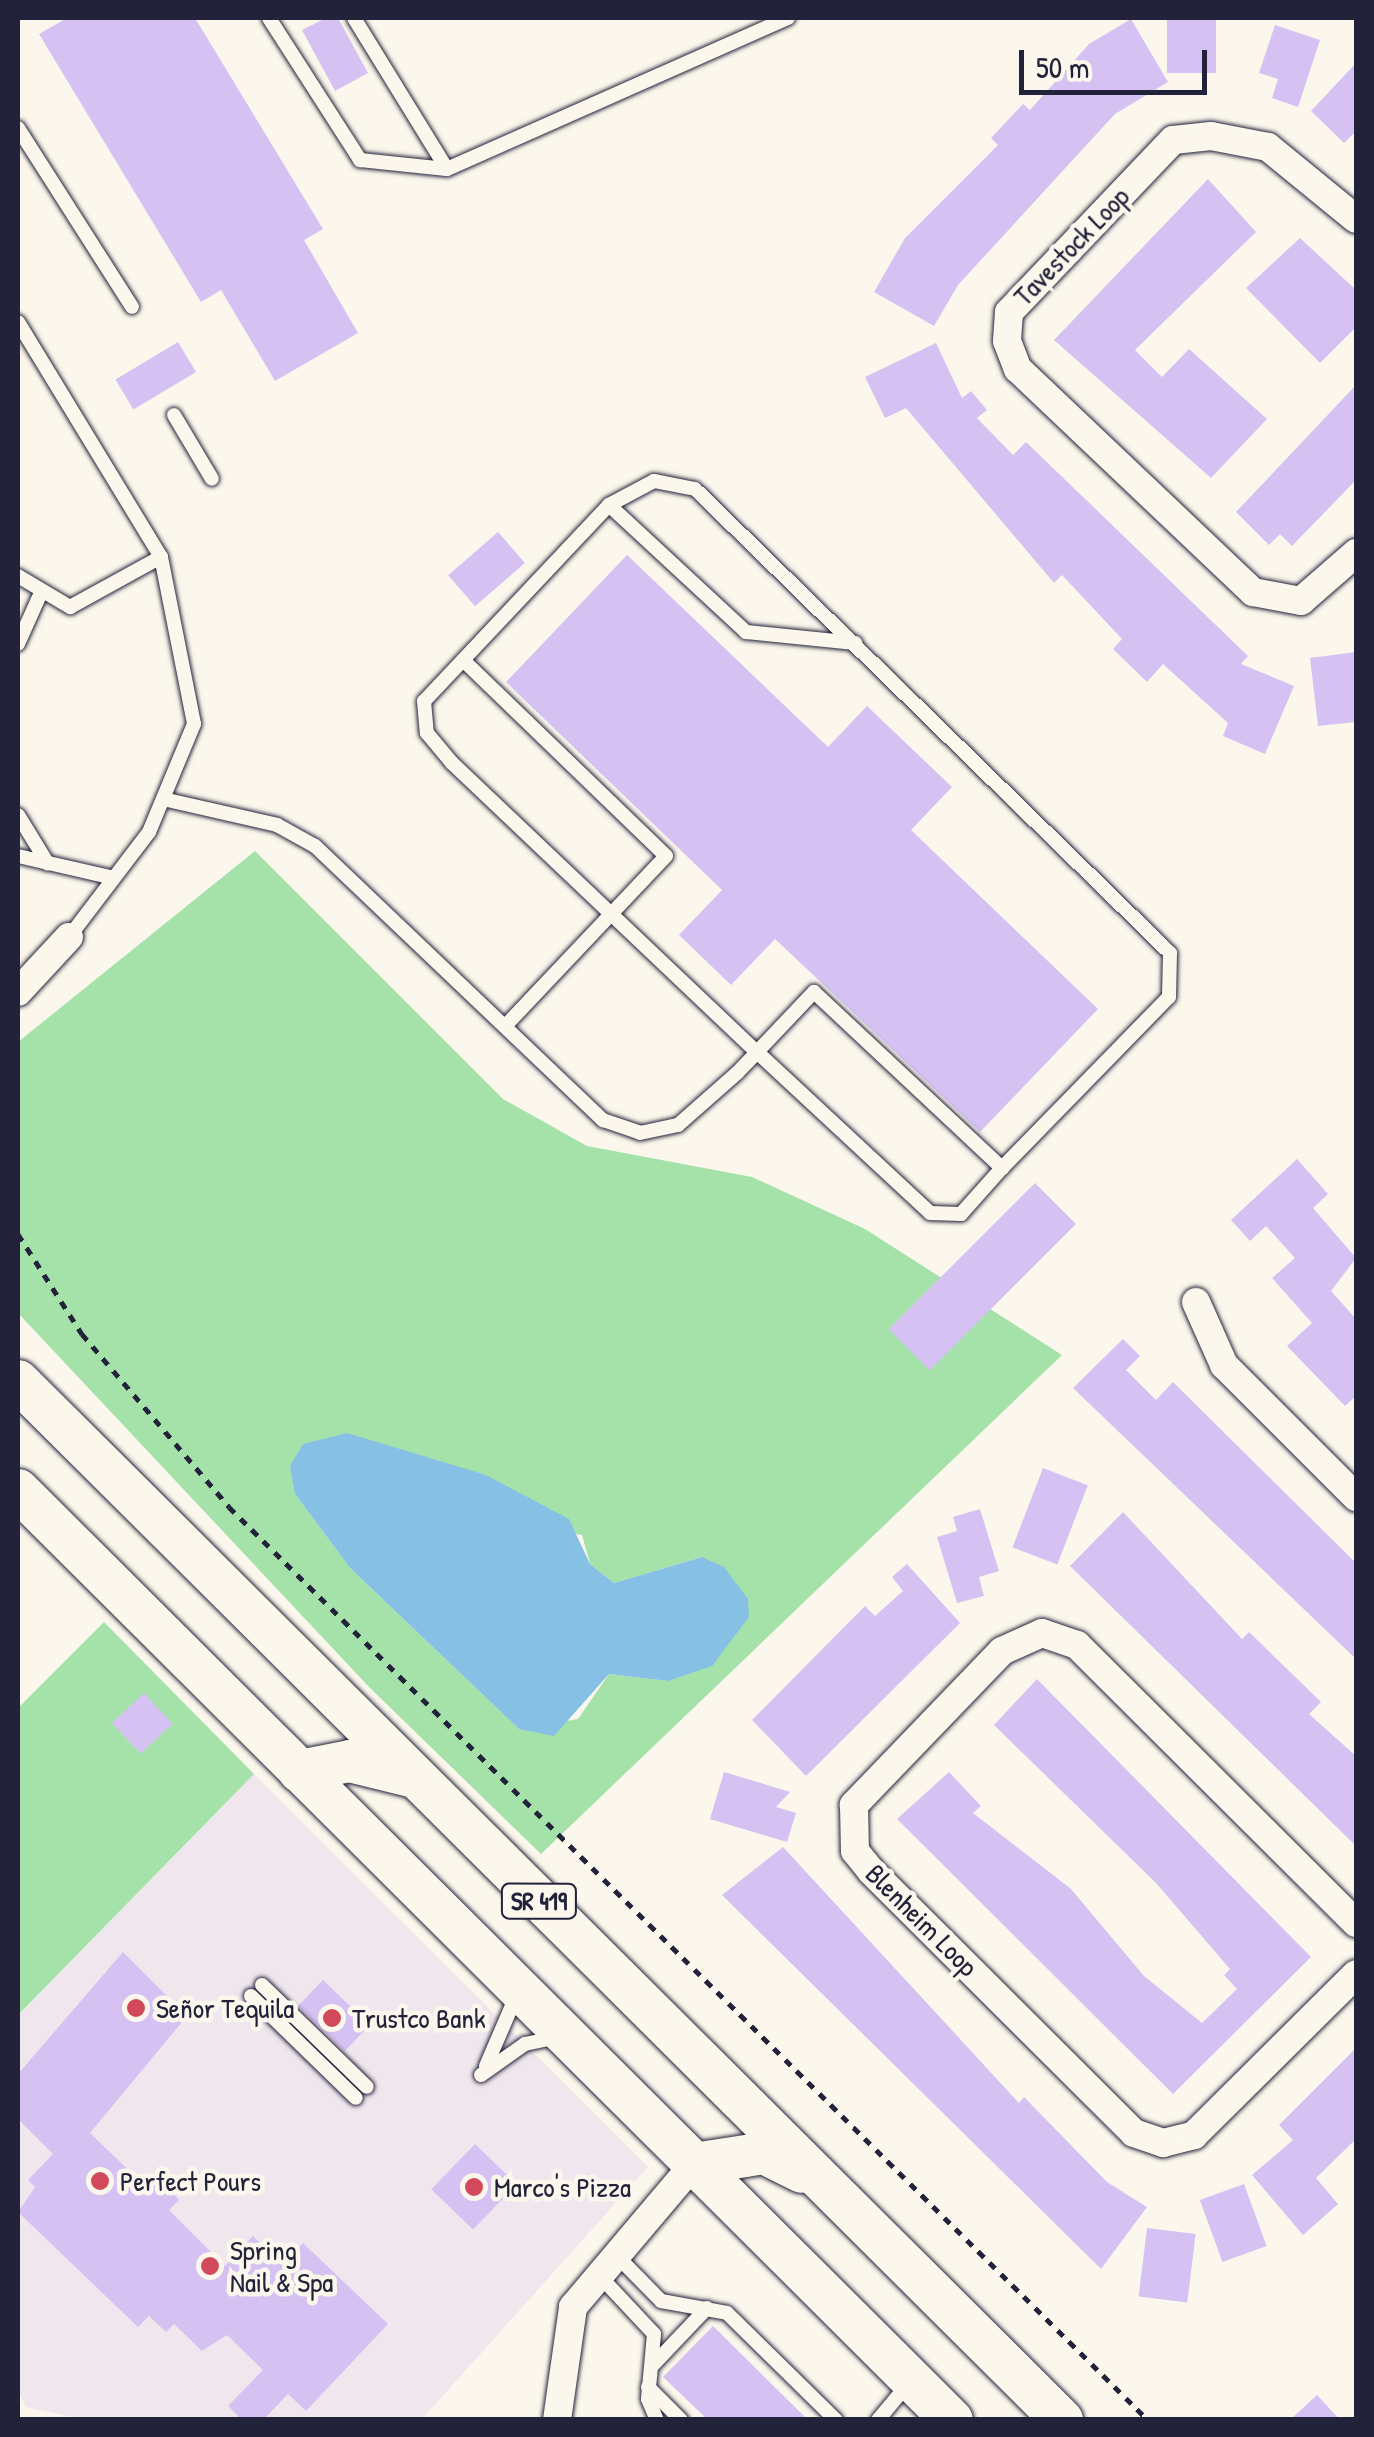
<!DOCTYPE html>
<html>
<head>
<meta charset="utf-8">
<style>
  body { margin:0 }
  #map { position:relative; width:1374px; height:2437px; overflow:hidden; background:#fbf7ec; font-family:"Patrick Hand",sans-serif }
  div>[style] { position:absolute }
  .built>* { inset:0; background:#f0e7ee }
  .green>* { inset:0; background:#a5e2aa }
  .water>* { inset:0; background:#86c1e5 }
  .building>* { inset:0; background:#d5c2f3; transform-origin:0 0 }
  .path>* { height:5px; margin-top:-2.5px; transform-origin:0; background:repeating-linear-gradient(90deg,#22223b 0 8px,transparent 0 16px) }
  .roads { filter:drop-shadow(0 0 2px #22223b) drop-shadow(0 0 2px #22223b) }
  .lane>* { height:14px; margin:-7px; padding:0 7px; transform-origin:7px; border-radius:7px; background:#fbf7ec }
  .street>* { height:28px; margin:-14px; padding:0 14px; transform-origin:14px; border-radius:14px; background:#fbf7ec }
  .primary>* { height:42px; margin:-21px; padding:0 21px; transform-origin:21px; border-radius:21px; background:#fbf7ec }
  .dots>* { width:28px; height:28px; translate:-50% -50%; box-sizing:border-box; border:5px solid #fbf7ec; border-radius:50% }
  span { translate:-50% -50%; white-space:nowrap; text-align:center; line-height:1.15; -webkit-text-stroke:9px #fbf7ec; paint-order:stroke }
  .shield-label span { padding:2px 8px; background:#fbf7ec; border:2px solid; border-radius:8px; -webkit-text-stroke-width:0 }
  .shield-label { font-size:25px; color:#22223b; font-weight:700 }
  .street-label { font-size:28px; color:#22223b }
  .poi-label { font-size:28px; color:#22223b }
  .left { translate:0 -50%; text-align:left }
  .frame { position:absolute; inset:0; border:20px solid #22223b; pointer-events:none }
  .scale { position:absolute; left:1019px; top:50px; width:188px; height:45px; box-sizing:border-box; border:5px solid #22223b; border-top:0; padding-left:12px; font-size:30px; line-height:35px; white-space:nowrap; color:#22223b; -webkit-text-stroke:8px #fbf7ec; paint-order:stroke }
</style>
</head>
<body>
<div id="map">
  <div class="built">
    <div style="clip-path:polygon(254px 1774px,648px 2167px,422px 2419px,87px 2420px,26px 2407px,18px 2391px,18px 2015px)"></div>
  </div>
  <div class="green">
    <div style="clip-path:polygon(evenodd,255px 851px,503px 1099px,587px 1146px,752px 1177px,865px 1229px,1062px 1355px,541px 1854px,370px 1688px,18px 1313px,18px 1042px,255px 851px,295px 1494px,582px 1535px,590px 1564px,614px 1583px,702px 1557px,668px 1681px,609px 1674px,578px 1719px,519px 1729px,350px 1568px,295px 1494px)"></div>
    <div style="clip-path:polygon(104px 1622px,254px 1774px,18px 2015px,18px 1708px)"></div>
  </div>
  <div class="water">
    <div style="clip-path:polygon(347px 1433px,486px 1475px,569px 1519px,590px 1564px,614px 1583px,702px 1557px,724px 1567px,748px 1599px,749px 1617px,712px 1666px,668px 1681px,609px 1674px,554px 1736px,519px 1729px,350px 1568px,295px 1494px,290px 1466px,303px 1444px)"></div>
  </div>
  <div class="building">
    <div style="clip-path:polygon(67px 18px,195px 18px,323px 229px,304px 240px,358px 333px,275px 381px,221px 290px,201px 302px,39px 34px)"></div>
    <div style="clip-path:polygon(326px 18px,338px 18px,368px 73px,335px 91px,302px 30px)"></div>
    <div style="left:1167px;top:18px;width:49px;height:55px"></div>
    <div style="clip-path:polygon(1131px 19px,1168px 82px,1115px 114px,958px 285px,934px 326px,874px 292px,905px 238px,998px 145px,991px 138px,1023px 104px,1030px 110px,1089px 44px)"></div>
    <div style="clip-path:polygon(1275px 25px,1320px 40px,1298px 107px,1272px 98px,1278px 79px,1259px 73px)"></div>
    <div style="clip-path:polygon(1356px 63px,1356px 131px,1344px 143px,1311px 111px)"></div>
    <div style="clip-path:polygon(1208px 179px,1256px 232px,1135px 350px,1162px 377px,1189px 349px,1267px 419px,1211px 478px,1054px 340px)"></div>
    <div style="clip-path:polygon(1300px 238px,1356px 290px,1356px 327px,1320px 363px,1246px 288px)"></div>
    <div style="left:178px;top:342px;width:35px;height:73px;rotate:59deg"></div>
    <div style="clip-path:polygon(936px 343px,962px 398px,971px 391px,987px 410px,977px 418px,1013px 455px,1026px 442px,1248px 656px,1241px 664px,1294px 686px,1265px 754px,1223px 736px,1228px 723px,1163px 664px,1147px 682px,1113px 649px,1122px 639px,1062px 575px,1054px 583px,906px 408px,885px 418px,865px 377px)"></div>
    <div style="clip-path:polygon(1356px 385px,1356px 480px,1292px 546px,1280px 534px,1269px 545px,1236px 512px)"></div>
    <div style="left:498px;top:532px;width:41px;height:66px;rotate:49deg"></div>
    <div style="clip-path:polygon(627px 555px,828px 747px,867px 706px,952px 787px,911px 830px,1098px 1009px,980px 1132px,775px 939px,731px 985px,679px 935px,722px 890px,506px 682px)"></div>
    <div style="clip-path:polygon(1356px 652px,1356px 722px,1318px 726px,1310px 658px)"></div>
    <div style="clip-path:polygon(1297px 1159px,1328px 1194px,1313px 1208px,1356px 1258px,1331px 1291px,1356px 1319px,1356px 1396px,1345px 1406px,1287px 1346px,1312px 1323px,1272px 1278px,1295px 1258px,1266px 1226px,1250px 1241px,1231px 1220px)"></div>
    <div style="left:1035px;top:1183px;width:58px;height:207px;rotate:45deg"></div>
    <div style="clip-path:polygon(1123px 1339px,1140px 1356px,1126px 1370px,1156px 1400px,1173px 1382px,1356px 1563px,1356px 1659px,1073px 1388px)"></div>
    <div style="left:1043px;top:1468px;width:48px;height:85px;rotate:21deg"></div>
    <div style="clip-path:polygon(980px 1509px,999px 1571px,979px 1577px,984px 1596px,957px 1603px,937px 1537px,957px 1531px,953px 1517px)"></div>
    <div style="clip-path:polygon(1123px 1512px,1242px 1639px,1249px 1632px,1321px 1702px,1309px 1714px,1356px 1756px,1356px 1846px,1070px 1566px)"></div>
    <div style="clip-path:polygon(907px 1564px,960px 1623px,806px 1776px,752px 1720px,865px 1606px,875px 1616px,903px 1591px,892px 1577px)"></div>
    <div style="clip-path:polygon(1037px 1679px,1311px 1957px,1173px 2094px,897px 1819px,949px 1772px,981px 1806px,973px 1813px,1071px 1889px,1144px 1976px,1202px 2023px,1237px 1989px,1224px 1975px,1230px 1969px,1156px 1883px,994px 1725px)"></div>
    <div style="left:144px;top:1693px;width:42px;height:44px;rotate:47deg"></div>
    <div style="clip-path:polygon(724px 1772px,790px 1792px,776px 1807px,796px 1813px,787px 1842px,710px 1819px)"></div>
    <div style="clip-path:polygon(783px 1847px,1019px 2103px,1024px 2097px,1107px 2182px,1147px 2207px,1101px 2269px,722px 1895px)"></div>
    <div style="clip-path:polygon(123px 1952px,187px 2016px,90px 2133px,147px 2188px,157px 2177px,179px 2200px,169px 2210px,225px 2266px,253px 2236px,282px 2265px,303px 2243px,388px 2324px,306px 2411px,288px 2394px,263px 2420px,242px 2420px,228px 2406px,263px 2370px,227px 2335px,202px 2351px,174px 2324px,166px 2332px,149px 2316px,138px 2327px,18px 2212px,35px 2187px,28px 2180px,53px 2154px,18px 2119px,18px 2074px)"></div>
    <div style="left:323px;top:1980px;width:65px;height:36px;rotate:44deg"></div>
    <div style="clip-path:polygon(1356px 2048px,1356px 2139px,1316px 2178px,1338px 2204px,1303px 2235px,1252px 2175px,1293px 2140px,1279px 2125px)"></div>
    <div style="left:475px;top:2144px;width:58px;height:63px;rotate:44deg"></div>
    <div style="left:1244px;top:2184px;width:66px;height:47px;rotate:70deg"></div>
    <div style="left:1147px;top:2228px;width:49px;height:69px;rotate:7deg"></div>
    <div style="clip-path:polygon(713px 2326px,808px 2420px,708px 2420px,663px 2377px)"></div>
    <div style="clip-path:polygon(1317px 2395px,1340px 2420px,1290px 2420px)"></div>
  </div>
  <div class="path">
    <div style="left:18px;top:1234px;width:119px;rotate:57.4deg"></div>
    <div style="left:82px;top:1334px;width:227px;rotate:49.6deg"></div>
    <div style="left:229px;top:1507px;width:1295px;rotate:44.81deg"></div>
  </div>
  <div class="roads">
    <div class="lane">
      <div style="left:269px;top:18px;width:169px;rotate:57.3deg"></div>
      <div style="left:360px;top:160px;width:87px;rotate:5.9deg"></div>
      <div style="left:447px;top:169px;width:373px;rotate:-23.9deg"></div>
      <div style="left:354px;top:18px;width:177px;rotate:58.4deg"></div>
      <div style="left:18px;top:128px;width:212px;rotate:57.5deg"></div>
      <div style="left:18px;top:322px;width:275px;rotate:58.7deg"></div>
      <div style="left:161px;top:557px;width:170px;rotate:78.8deg"></div>
      <div style="left:194px;top:724px;width:117px;rotate:112.6deg"></div>
      <div style="left:149px;top:832px;width:132px;rotate:127.3deg"></div>
      <div style="left:174px;top:415px;width:74px;rotate:59.3deg"></div>
      <div style="left:609px;top:505px;width:187px;rotate:42.8deg"></div>
      <div style="left:746px;top:632px;width:110px;rotate:5.8deg"></div>
      <div style="left:18px;top:576px;width:61px;rotate:30.8deg"></div>
      <div style="left:70px;top:607px;width:104px;rotate:-28.8deg"></div>
      <div style="left:18px;top:644px;width:51px;rotate:-65.9deg"></div>
      <div style="left:463px;top:660px;width:282px;rotate:44deg"></div>
      <div style="left:666px;top:856px;width:234px;rotate:133.4deg"></div>
      <div style="left:163px;top:799px;width:117px;rotate:12.8deg"></div>
      <div style="left:277px;top:825px;width:43px;rotate:28.9deg"></div>
      <div style="left:315px;top:846px;width:398px;rotate:43.6deg"></div>
      <div style="left:603px;top:1120px;width:39px;rotate:19deg"></div>
      <div style="left:640px;top:1133px;width:39px;rotate:-12deg"></div>
      <div style="left:678px;top:1125px;width:79px;rotate:-41.4deg"></div>
      <div style="left:737px;top:1073px;width:29px;rotate:-46deg"></div>
      <div style="left:757px;top:1052px;width:83px;rotate:-46.5deg"></div>
      <div style="left:814px;top:992px;width:258px;rotate:43.1deg"></div>
      <div style="left:1002px;top:1168px;width:239px;rotate:-45.7deg"></div>
      <div style="left:1169px;top:997px;width:44px;rotate:-88.7deg"></div>
      <div style="left:1170px;top:953px;width:664px;rotate:-135.67deg"></div>
      <div style="left:695px;top:489px;width:42px;rotate:-169deg"></div>
      <div style="left:654px;top:481px;width:51px;rotate:151.9deg"></div>
      <div style="left:609px;top:505px;width:270px;rotate:133.3deg"></div>
      <div style="left:424px;top:701px;width:32px;rotate:85deg"></div>
      <div style="left:427px;top:733px;width:39px;rotate:50deg"></div>
      <div style="left:452px;top:763px;width:420px;rotate:43.5deg"></div>
      <div style="left:757px;top:1052px;width:236px;rotate:42.9deg"></div>
      <div style="left:930px;top:1213px;width:31px;rotate:2deg"></div>
      <div style="left:961px;top:1214px;width:62px;rotate:-48.3deg"></div>
      <div style="left:18px;top:815px;width:57px;rotate:58.5deg"></div>
      <div style="left:18px;top:856px;width:98px;rotate:12.9deg"></div>
      <div style="left:262px;top:1985px;width:146px;rotate:44.2deg"></div>
      <div style="left:251px;top:1996px;width:146px;rotate:44.2deg"></div>
      <div style="left:486px;top:2066px;width:78px;rotate:-66.7deg"></div>
      <div style="left:481px;top:2075px;width:54px;rotate:-35.2deg"></div>
      <div style="left:525px;top:2044px;width:35px;rotate:-12deg"></div>
      <div style="left:616px;top:2255px;width:64px;rotate:45.6deg"></div>
      <div style="left:661px;top:2301px;width:67px;rotate:10.3deg"></div>
      <div style="left:727px;top:2313px;width:153px;rotate:44.5deg"></div>
      <div style="left:596px;top:2272px;width:85px;rotate:46.9deg"></div>
      <div style="left:654px;top:2334px;width:65px;rotate:95.3deg"></div>
      <div style="left:648px;top:2399px;width:23px;rotate:67deg"></div>
      <div style="left:652px;top:2366px;width:80px;rotate:-46.5deg"></div>
      <div style="left:648px;top:2387px;width:47px;rotate:45deg"></div>
      <div style="left:878px;top:2420px;width:47px;rotate:-50.2deg"></div>
    </div>
    <div class="street">
      <div style="left:1356px;top:219px;width:114px;rotate:-140.7deg"></div>
      <div style="left:1268px;top:147px;width:58px;rotate:-169.1deg"></div>
      <div style="left:1211px;top:136px;width:38px;rotate:174deg"></div>
      <div style="left:1173px;top:140px;width:238px;rotate:133.6deg"></div>
      <div style="left:1009px;top:312px;width:29px;rotate:94deg"></div>
      <div style="left:1007px;top:341px;width:30px;rotate:69deg"></div>
      <div style="left:1018px;top:369px;width:324px;rotate:43.5deg"></div>
      <div style="left:1253px;top:592px;width:49px;rotate:10.6deg"></div>
      <div style="left:1301px;top:601px;width:73px;rotate:-41.1deg"></div>
      <div style="left:18px;top:992px;width:75px;rotate:-47.2deg"></div>
      <div style="left:1196px;top:1302px;width:69px;rotate:66deg"></div>
      <div style="left:1224px;top:1365px;width:187px;rotate:45deg"></div>
      <div style="left:1356px;top:1923px;width:394px;rotate:-135.1deg"></div>
      <div style="left:1077px;top:1645px;width:37px;rotate:-161deg"></div>
      <div style="left:1042px;top:1633px;width:44px;rotate:155.8deg"></div>
      <div style="left:1002px;top:1651px;width:214px;rotate:133.9deg"></div>
      <div style="left:854px;top:1805px;width:46px;rotate:88.8deg"></div>
      <div style="left:855px;top:1851px;width:26px;rotate:51deg"></div>
      <div style="left:871px;top:1871px;width:371px;rotate:44.9deg"></div>
      <div style="left:1134px;top:2133px;width:31px;rotate:19deg"></div>
      <div style="left:1163px;top:2143px;width:32px;rotate:-14deg"></div>
      <div style="left:1194px;top:2135px;width:228px;rotate:-44.8deg"></div>
      <div style="left:557px;top:2420px;width:114px;rotate:-81.9deg"></div>
      <div style="left:573px;top:2307px;width:187px;rotate:-49.8deg"></div>
    </div>
    <div class="primary">
      <div style="left:18px;top:1381px;width:1473px;rotate:44.86deg"></div>
      <div style="left:18px;top:1490px;width:1318px;rotate:44.88deg"></div>
      <div style="left:299px;top:1771px;width:52px;rotate:-11.1deg"></div>
      <div style="left:350px;top:1761px;width:66px;rotate:14deg"></div>
      <div style="left:694px;top:2164px;width:71px;rotate:-8.9deg"></div>
      <div style="left:764px;top:2153px;width:42px;rotate:26.6deg"></div>
    </div>
  </div>
  <div class="dots">
    <div style="left:136px;top:2008px;background:#d1495b"></div>
    <div style="left:332px;top:2018px;background:#d1495b"></div>
    <div style="left:100px;top:2181px;background:#d1495b"></div>
    <div style="left:474px;top:2187px;background:#d1495b"></div>
    <div style="left:210px;top:2266px;background:#d1495b"></div>
  </div>
  <div class="shield-label">
    <span style="left:539px;top:1901px">SR 419</span>
  </div>
  <div class="street-label">
    <span style="left:1071px;top:246px;rotate:-46deg">Tavestock Loop</span>
    <span style="left:922px;top:1920px;rotate:45deg">Blenheim Loop</span>
  </div>
  <div class="poi-label">
    <span class="left" style="left:156px;top:2008px">Señor Tequila</span>
    <span class="left" style="left:352px;top:2018px">Trustco Bank</span>
    <span class="left" style="left:120px;top:2181px">Perfect Pours</span>
    <span class="left" style="left:494px;top:2187px">Marco's Pizza</span>
    <span class="left" style="left:230px;top:2266px">Spring<br>Nail &amp; Spa</span>
  </div>
  <div class="frame"></div>
  <div class="scale">50 m</div>
</div>
</body>
</html>
